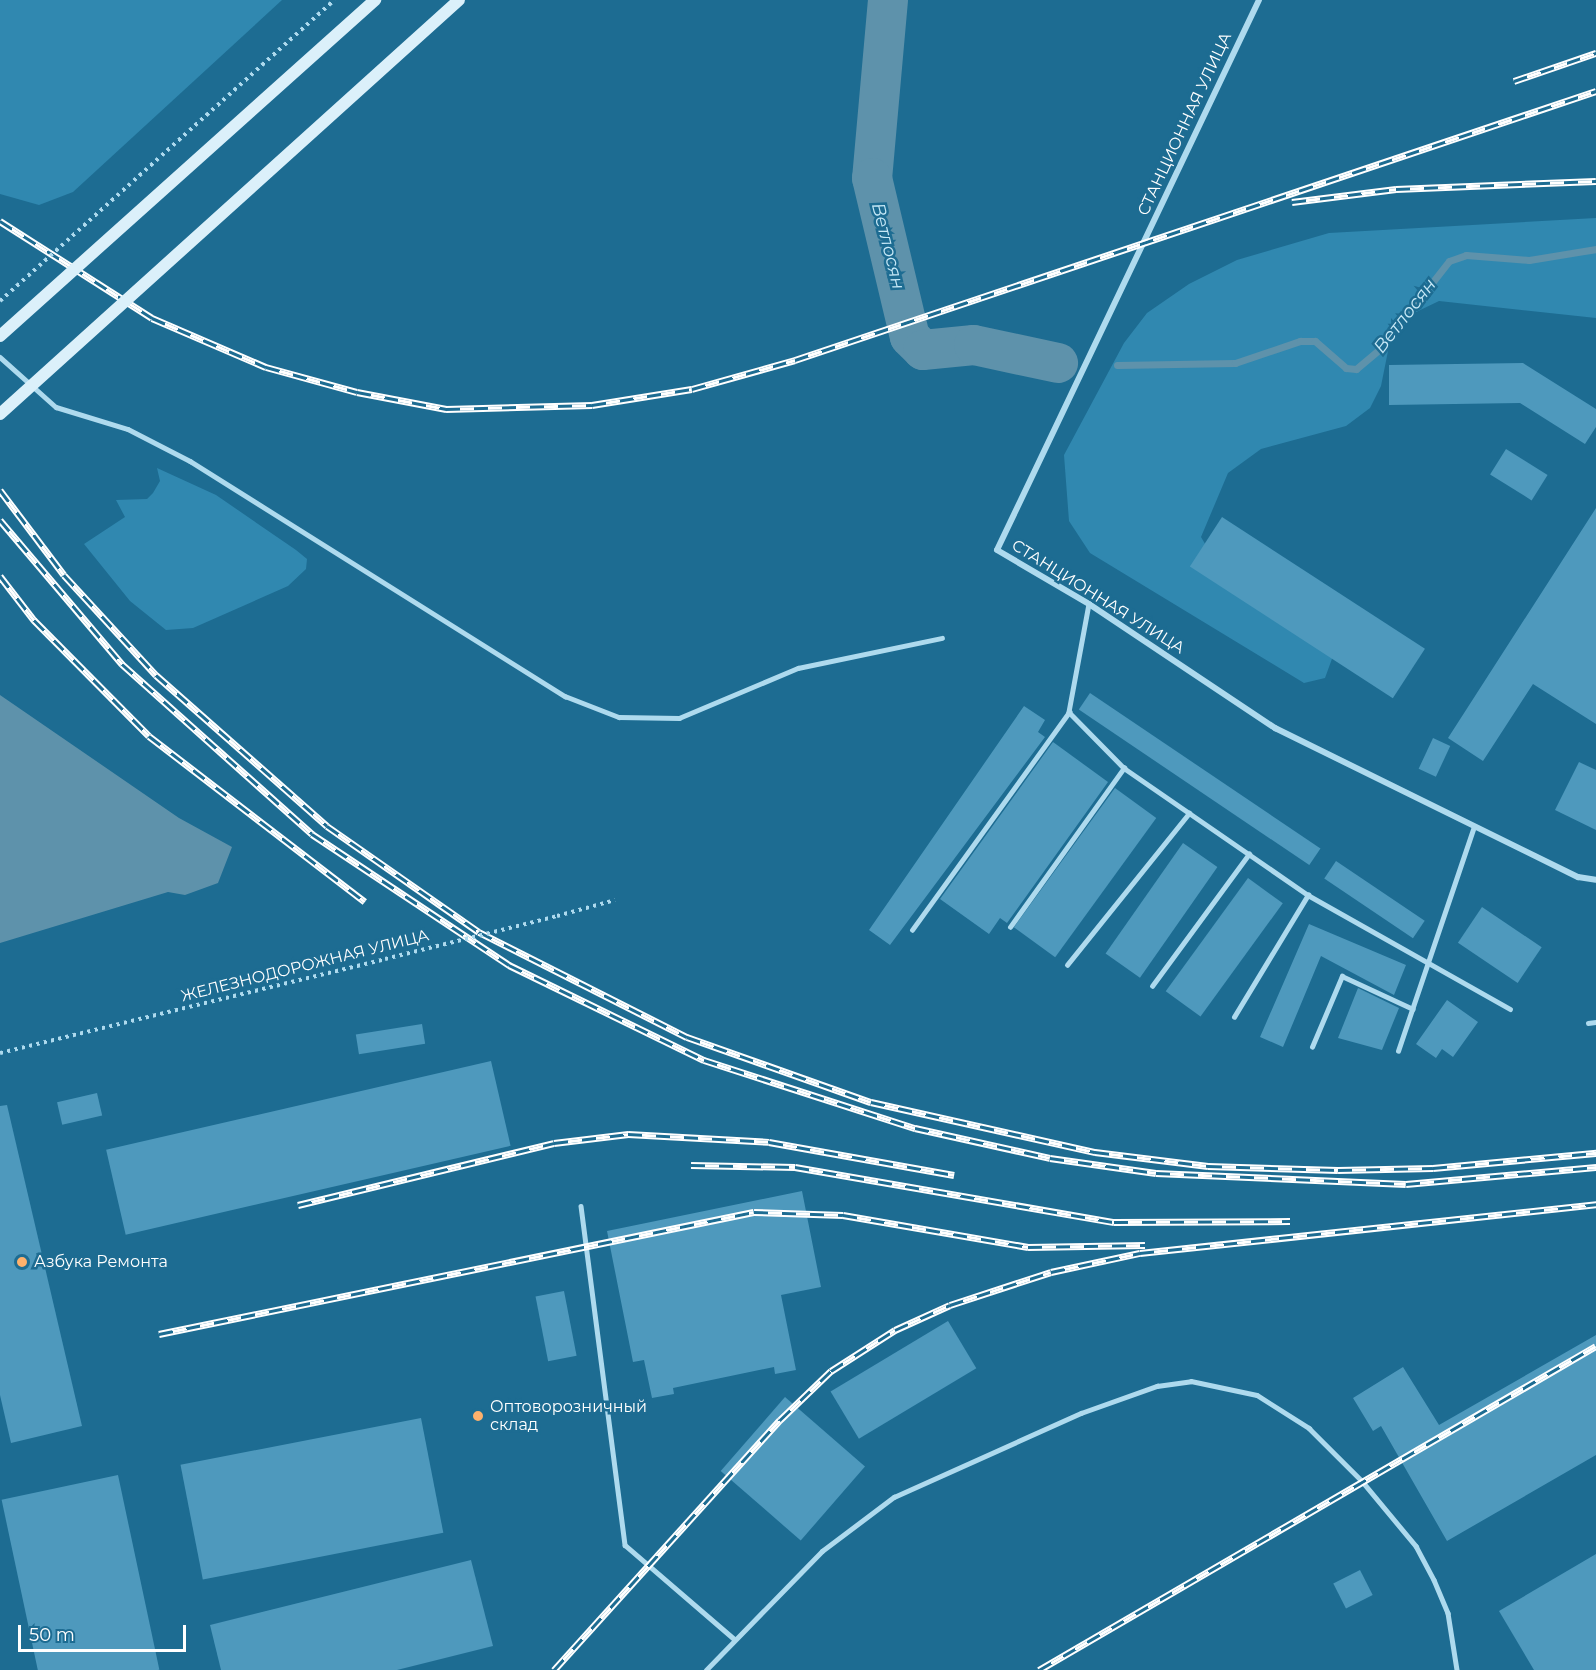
<!DOCTYPE html>
<html>
<head>
<meta charset="utf-8">
<style>
  body { margin:0 }
  #map { position:relative; width:1596px; height:1670px; overflow:hidden; background:#1d6c92; font-family:Montserrat,sans-serif }
  div>[style] { position:absolute }
  .green>* { inset:0; background:#3088b0 }
  .water>* { inset:0; background:#5e92ab }
  .stream>* { height:7px; margin:-3.5px; padding:0 3.5px; transform-origin:3.5px; border-radius:3.5px; background:#5e92ab }
  .river>* { height:40px; margin:-20px; padding:0 20px; transform-origin:20px; border-radius:20px; background:#5e92ab }
  .building>* { inset:0; background:#4e99bd; transform-origin:0 0 }
  .path>* { height:4px; margin-top:-2px; transform-origin:0; background:repeating-linear-gradient(90deg,#aedaee 0 3px,transparent 0 7.5px) }
  .service>* { height:4.5px; margin:-2.25px; padding:0 2.25px; transform-origin:2.25px; border-radius:2.25px; background:#aedaee }
  .minor>* { height:6px; margin:-3px; padding:0 3px; transform-origin:3px; border-radius:3px; background:#aedaee }
  .rail>* { height:7px; margin-top:-3.5px; transform-origin:0; background:repeating-linear-gradient(90deg,#1d6c92 0 14px,#fff 0 28px); box-sizing:border-box; border-block:2px solid #fff }
  .path-bridge>* { height:4px; margin-top:-2px; transform-origin:0; background:repeating-linear-gradient(90deg,#aedaee 0 3px,transparent 0 7.5px) }
  .secondary-bridge>* { height:12px; margin:-6px; padding:0 6px; transform-origin:6px; border-radius:6px; background:#dbf0fa }
  .dots>* { width:16px; height:16px; translate:-50% -50%; box-sizing:border-box; border:3px solid #1d6c92; border-radius:50% }
  span { translate:-50% -50%; white-space:nowrap; text-align:center; line-height:1.15; -webkit-text-stroke:5px #1d6c92; paint-order:stroke }
  .street-label { font-size:16px; color:#fff }
  .poi-label { font-size:16px; color:#fff }
  .left { translate:0 -50%; text-align:left }
  .water-label { font-size:18px; color:#c8e9f7; font-style:italic }
  .scale { position:absolute; left:18px; top:1625px; width:168px; height:27px; box-sizing:border-box; border:3px solid #fff; border-top:0; padding-left:8px; font-size:18px; line-height:21px; white-space:nowrap; color:#fff; -webkit-text-stroke:4px #1d6c92; paint-order:stroke }
</style>
</head>
<body>
<div id="map">
  <div class="green">
    <div style="clip-path:polygon(0 0,282px 0,73px 192px,39px 205px,0 194px)"></div>
    <div style="clip-path:polygon(1596px 218px,1596px 318px,1439px 301px,1412px 314px,1390px 341px,1381px 386px,1370px 408px,1346px 426px,1261px 449px,1228px 473px,1201px 537px,1214px 559px,1333px 656px,1325px 678px,1304px 683px,1090px 553px,1069px 521px,1064px 455px,1124px 343px,1147px 313px,1189px 284px,1237px 260px,1329px 233px)"></div>
    <div style="clip-path:polygon(157px 468px,216px 495px,296px 550px,307px 559px,306px 569px,288px 586px,193px 628px,166px 630px,130px 601px,84px 544px,125px 517px,116px 500px,147px 499px,153px 493px,160px 481px)"></div>
  </div>
  <div class="water">
    <div style="clip-path:polygon(0 695px,179px 818px,232px 847px,218px 883px,185px 895px,168px 892px,0 943px)"></div>
  </div>
  <div class="stream">
    <div style="left:1117px;top:365px;width:118px;rotate:-1deg"></div>
    <div style="left:1235px;top:363px;width:69px;rotate:-18.7deg"></div>
    <div style="left:1300px;top:341px;width:15px"></div>
    <div style="left:1315px;top:341px;width:41px;rotate:41.1deg"></div>
    <div style="left:1346px;top:368px;width:10px;rotate:6deg"></div>
    <div style="left:1356px;top:369px;width:33px;rotate:-40deg"></div>
    <div style="left:1381px;top:348px;width:110px;rotate:-52deg"></div>
    <div style="left:1449px;top:261px;width:18px;rotate:-19deg"></div>
    <div style="left:1466px;top:255px;width:63px;rotate:4.5deg"></div>
    <div style="left:1529px;top:260px;width:68px;rotate:-9.3deg"></div>
  </div>
  <div class="river">
    <div style="left:888px;top:0;width:179px;rotate:95.1deg"></div>
    <div style="left:872px;top:178px;width:163px;rotate:76.6deg"></div>
    <div style="left:910px;top:337px;width:18px;rotate:45deg"></div>
    <div style="left:923px;top:350px;width:51px;rotate:-5.6deg"></div>
    <div style="left:974px;top:345px;width:86px;rotate:12.1deg"></div>
  </div>
  <div class="building">
    <div style="clip-path:polygon(1523px 363px,1596px 409px,1596px 427px,1585px 444px,1520px 403px,1389px 405px,1389px 365px)"></div>
    <div style="left:1506px;top:449px;width:49px;height:30px;rotate:32deg"></div>
    <div style="clip-path:polygon(1596px 508px,1596px 724px,1533px 684px,1483px 761px,1448px 738px)"></div>
    <div style="left:1222px;top:517px;width:242px;height:59px;rotate:33deg"></div>
    <div style="left:1090px;top:693px;width:278px;height:20px;rotate:34deg"></div>
    <div style="clip-path:polygon(1024px 706px,1045px 720px,1038px 732px,1045px 737px,890px 945px,869px 930px)"></div>
    <div style="left:1433px;top:738px;width:19px;height:34px;rotate:25deg"></div>
    <div style="clip-path:polygon(1053px 742px,1108px 782px,1007px 923px,1000px 918px,989px 934px,940px 899px)"></div>
    <div style="clip-path:polygon(1579px 762px,1596px 770px,1596px 830px,1555px 810px)"></div>
    <div style="left:1115px;top:788px;width:51px;height:172px;rotate:36deg"></div>
    <div style="left:1183px;top:843px;width:42px;height:135px;rotate:35deg"></div>
    <div style="left:1336px;top:861px;width:107px;height:21px;rotate:34deg"></div>
    <div style="left:1248px;top:878px;width:43px;height:140px;rotate:36deg"></div>
    <div style="left:1482px;top:907px;width:72px;height:43px;rotate:34deg"></div>
    <div style="clip-path:polygon(1309px 924px,1406px 965px,1394px 995px,1321px 956px,1283px 1047px,1260px 1037px)"></div>
    <div style="clip-path:polygon(1358px 988px,1399px 1008px,1382px 1050px,1338px 1038px)"></div>
    <div style="clip-path:polygon(1447px 1000px,1478px 1022px,1453px 1057px,1442px 1049px,1436px 1058px,1416px 1044px)"></div>
    <div style="left:422px;top:1024px;width:20px;height:67px;rotate:81deg"></div>
    <div style="left:491px;top:1061px;width:87px;height:395px;rotate:77deg"></div>
    <div style="left:97px;top:1093px;width:23px;height:41px;rotate:77deg"></div>
    <div style="clip-path:polygon(7px 1105px,82px 1426px,11px 1443px,0 1395px,0 1106px)"></div>
    <div style="clip-path:polygon(802px 1191px,821px 1287px,781px 1295px,796px 1370px,775px 1374px,774px 1367px,673px 1388px,674px 1394px,652px 1398px,644px 1360px,633px 1362px,607px 1231px)"></div>
    <div style="left:564px;top:1291px;width:66px;height:29px;rotate:79deg"></div>
    <div style="left:948px;top:1321px;width:55px;height:137px;rotate:59deg"></div>
    <div style="clip-path:polygon(1596px 1335px,1596px 1455px,1447px 1541px,1381px 1426px,1373px 1431px,1353px 1398px,1403px 1367px,1439px 1425px)"></div>
    <div style="left:785px;top:1397px;width:106px;height:98px;rotate:41deg"></div>
    <div style="left:421px;top:1418px;width:117px;height:245px;rotate:79deg"></div>
    <div style="left:118px;top:1475px;width:199px;height:119px;rotate:78deg"></div>
    <div style="clip-path:polygon(1596px 1554px,1596px 1670px,1534px 1670px,1499px 1611px)"></div>
    <div style="clip-path:polygon(471px 1560px,493px 1646px,397px 1670px,221px 1670px,210px 1625px)"></div>
    <div style="left:1360px;top:1570px;width:28px;height:30px;rotate:63deg"></div>
  </div>
  <div class="path">
    <div style="left:557px;top:916px;width:60px;rotate:-15.4deg"></div>
    <div style="left:0;top:1053px;width:396px;rotate:-13.7deg"></div>
  </div>
  <div class="service">
    <div style="left:0;top:357px;width:75px;rotate:41.8deg"></div>
    <div style="left:56px;top:407px;width:75px;rotate:17deg"></div>
    <div style="left:128px;top:429px;width:70px;rotate:27.3deg"></div>
    <div style="left:190px;top:461px;width:443px;rotate:32.1deg"></div>
    <div style="left:565px;top:696px;width:58px;rotate:21.3deg"></div>
    <div style="left:619px;top:717px;width:60px;rotate:1deg"></div>
    <div style="left:679px;top:718px;width:129px;rotate:-22.8deg"></div>
    <div style="left:798px;top:668px;width:147px;rotate:-11.8deg"></div>
    <div style="left:1089px;top:604px;width:110px;rotate:100.5deg"></div>
    <div style="left:1069px;top:712px;width:78px;rotate:45.5deg"></div>
    <div style="left:1124px;top:768px;width:224px;rotate:34.6deg"></div>
    <div style="left:1308px;top:895px;width:232px;rotate:29.4deg"></div>
    <div style="left:1010px;top:927px;width:196px;rotate:-54.4deg"></div>
    <div style="left:912px;top:930px;width:269px;rotate:-54.2deg"></div>
    <div style="left:1067px;top:965px;width:195px;rotate:-51.2deg"></div>
    <div style="left:1152px;top:986px;width:164px;rotate:-53.7deg"></div>
    <div style="left:1234px;top:1017px;width:143px;rotate:-58.8deg"></div>
    <div style="left:1588px;top:1023px;width:8px;rotate:-7deg"></div>
    <div style="left:1312px;top:1047px;width:77px;rotate:-67.1deg"></div>
    <div style="left:1342px;top:976px;width:78px;rotate:24.9deg"></div>
    <div style="left:1398px;top:1051px;width:237px;rotate:-71.3deg"></div>
    <div style="left:581px;top:1206px;width:342px;rotate:82.6deg"></div>
    <div style="left:625px;top:1545px;width:143px;rotate:40.7deg"></div>
    <div style="left:706px;top:1670px;width:166px;rotate:-45.7deg"></div>
    <div style="left:822px;top:1551px;width:90px;rotate:-36.9deg"></div>
    <div style="left:894px;top:1497px;width:205px;rotate:-24.2deg"></div>
    <div style="left:1081px;top:1413px;width:81px;rotate:-19.6deg"></div>
    <div style="left:1157px;top:1386px;width:34px;rotate:-8deg"></div>
    <div style="left:1191px;top:1381px;width:67px;rotate:12deg"></div>
    <div style="left:1257px;top:1395px;width:62px;rotate:32.4deg"></div>
    <div style="left:1309px;top:1428px;width:75px;rotate:45deg"></div>
    <div style="left:1362px;top:1481px;width:85px;rotate:50.3deg"></div>
    <div style="left:1416px;top:1546px;width:38px;rotate:62deg"></div>
    <div style="left:1434px;top:1580px;width:36px;rotate:67deg"></div>
    <div style="left:1448px;top:1613px;width:58px;rotate:81deg"></div>
  </div>
  <div class="minor">
    <div style="left:1259px;top:0;width:609px;rotate:115.47deg"></div>
    <div style="left:997px;top:550px;width:107px;rotate:30.4deg"></div>
    <div style="left:1089px;top:604px;width:224px;rotate:33.7deg"></div>
    <div style="left:1275px;top:728px;width:338px;rotate:26.2deg"></div>
    <div style="left:1578px;top:877px;width:18px;rotate:9deg"></div>
  </div>
  <div class="rail">
    <div style="left:1514px;top:81px;width:87px;rotate:-18.9deg"></div>
    <div style="left:1292px;top:202px;width:105px;rotate:-7.1deg"></div>
    <div style="left:1396px;top:189px;width:200px;rotate:-2.3deg"></div>
    <div style="left:0;top:221px;width:180px;rotate:32.5deg"></div>
    <div style="left:152px;top:318px;width:124px;rotate:23.3deg"></div>
    <div style="left:266px;top:367px;width:94px;rotate:15.4deg"></div>
    <div style="left:357px;top:392px;width:91px;rotate:10.8deg"></div>
    <div style="left:446px;top:409px;width:146px;rotate:-1.6deg"></div>
    <div style="left:592px;top:405px;width:101px;rotate:-9.1deg"></div>
    <div style="left:692px;top:389px;width:107px;rotate:-15.7deg"></div>
    <div style="left:795px;top:360px;width:845px;rotate:-18.56deg"></div>
    <div style="left:0;top:490px;width:106px;rotate:53deg"></div>
    <div style="left:64px;top:575px;width:136px;rotate:47.4deg"></div>
    <div style="left:156px;top:675px;width:228px;rotate:41.4deg"></div>
    <div style="left:327px;top:826px;width:185px;rotate:34.9deg"></div>
    <div style="left:479px;top:932px;width:233px;rotate:26.8deg"></div>
    <div style="left:687px;top:1037px;width:195px;rotate:19.5deg"></div>
    <div style="left:871px;top:1102px;width:230px;rotate:12.6deg"></div>
    <div style="left:1095px;top:1152px;width:114px;rotate:7.1deg"></div>
    <div style="left:1208px;top:1166px;width:130px;rotate:1.8deg"></div>
    <div style="left:1338px;top:1170px;width:95px;rotate:-1.2deg"></div>
    <div style="left:1433px;top:1168px;width:164px;rotate:-5.3deg"></div>
    <div style="left:0;top:520px;width:189px;rotate:49.7deg"></div>
    <div style="left:122px;top:664px;width:255px;rotate:41.8deg"></div>
    <div style="left:312px;top:834px;width:237px;rotate:33.6deg"></div>
    <div style="left:509px;top:965px;width:217px;rotate:26deg"></div>
    <div style="left:704px;top:1060px;width:222px;rotate:17.9deg"></div>
    <div style="left:915px;top:1128px;width:138px;rotate:12.5deg"></div>
    <div style="left:1050px;top:1158px;width:107px;rotate:8.1deg"></div>
    <div style="left:1156px;top:1173px;width:250px;rotate:2.5deg"></div>
    <div style="left:1406px;top:1184px;width:191px;rotate:-5.1deg"></div>
    <div style="left:0;top:576px;width:56px;rotate:52.3deg"></div>
    <div style="left:34px;top:620px;width:163px;rotate:45.2deg"></div>
    <div style="left:149px;top:736px;width:272px;rotate:37.5deg"></div>
    <div style="left:691px;top:1165px;width:104px;rotate:1.1deg"></div>
    <div style="left:795px;top:1167px;width:324px;rotate:9.8deg"></div>
    <div style="left:1114px;top:1222px;width:176px;rotate:-0.3deg"></div>
    <div style="left:298px;top:1205px;width:263px;rotate:-13.6deg"></div>
    <div style="left:554px;top:1143px;width:75px;rotate:-6.9deg"></div>
    <div style="left:628px;top:1134px;width:141px;rotate:3.2deg"></div>
    <div style="left:769px;top:1142px;width:188px;rotate:10.1deg"></div>
    <div style="left:159px;top:1334px;width:607px;rotate:-11.59deg"></div>
    <div style="left:754px;top:1212px;width:89px;rotate:1.9deg"></div>
    <div style="left:843px;top:1215px;width:188px;rotate:9.8deg"></div>
    <div style="left:1028px;top:1247px;width:117px;rotate:-1deg"></div>
    <div style="left:554px;top:1670px;width:337px;rotate:-47.9deg"></div>
    <div style="left:780px;top:1420px;width:71px;rotate:-43.9deg"></div>
    <div style="left:831px;top:1371px;width:76px;rotate:-32.6deg"></div>
    <div style="left:895px;top:1330px;width:60px;rotate:-24.4deg"></div>
    <div style="left:950px;top:1305px;width:106px;rotate:-18.1deg"></div>
    <div style="left:1051px;top:1272px;width:91px;rotate:-12.1deg"></div>
    <div style="left:1140px;top:1253px;width:459px;rotate:-6.1deg"></div>
    <div style="left:1039px;top:1670px;width:644px;rotate:-30.19deg"></div>
  </div>
  <div class="path-bridge">
    <div style="left:0;top:301px;width:450px;rotate:-42deg"></div>
    <div style="left:385px;top:959px;width:177px;rotate:-14deg"></div>
  </div>
  <div class="secondary-bridge">
    <div style="left:0;top:336px;width:504px;rotate:-41.86deg"></div>
    <div style="left:0;top:414px;width:618px;rotate:-42.05deg"></div>
  </div>
  <div class="dots">
    <div style="left:22px;top:1262px;background:#feb16c"></div>
    <div style="left:478px;top:1416px;background:#feb16c"></div>
  </div>
  <div class="street-label">
    <span style="left:1185px;top:124px;rotate:-65deg">СТАНЦИОННАЯ УЛИЦА</span>
    <span style="left:1098px;top:597px;rotate:32deg">СТАНЦИОННАЯ УЛИЦА</span>
    <span style="left:305px;top:966px;rotate:-14deg">ЖЕЛЕЗНОДОРОЖНАЯ УЛИЦА</span>
  </div>
  <div class="poi-label">
    <span class="left" style="left:34px;top:1262px">Азбука Ремонта</span>
    <span class="left" style="left:490px;top:1416px">Оптоворозничный<br>склад</span>
  </div>
  <div class="water-label">
    <span style="left:888px;top:246px;rotate:76deg">Ветлосян</span>
    <span style="left:1405px;top:316px;rotate:-52deg">Ветлосян</span>
  </div>
  <div class="scale">50 m</div>
</div>
</body>
</html>
